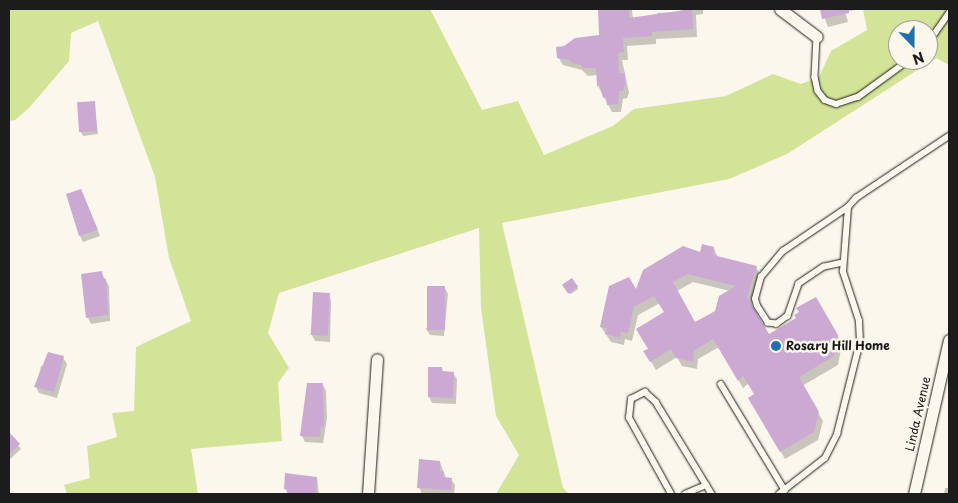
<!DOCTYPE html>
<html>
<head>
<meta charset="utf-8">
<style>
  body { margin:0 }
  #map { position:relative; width:958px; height:503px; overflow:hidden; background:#fbf7ec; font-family:"Playpen Sans",sans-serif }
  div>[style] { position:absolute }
  .green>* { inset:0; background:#d3e498 }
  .shadow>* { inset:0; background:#0003; transform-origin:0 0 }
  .building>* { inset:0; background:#cba9d3; transform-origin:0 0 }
  .roads { filter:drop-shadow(0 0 1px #1c1c1c) drop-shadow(0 0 1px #1c1c1c) }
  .service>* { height:5.5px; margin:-2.75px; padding:0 2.75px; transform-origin:2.75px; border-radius:2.75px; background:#fbf7ec }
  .minor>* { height:11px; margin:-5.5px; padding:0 5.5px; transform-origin:5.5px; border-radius:5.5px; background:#fbf7ec }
  .dots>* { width:14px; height:14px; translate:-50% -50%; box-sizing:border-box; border:2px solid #fbf7ec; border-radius:50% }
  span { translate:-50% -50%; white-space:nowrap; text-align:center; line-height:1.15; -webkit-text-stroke:5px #fbf7ec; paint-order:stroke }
  .poi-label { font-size:12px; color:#1c1c1c; font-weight:700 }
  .left { translate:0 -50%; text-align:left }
  .street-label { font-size:12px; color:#1c1c1c }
  .frame { position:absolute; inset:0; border:10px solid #1c1c1c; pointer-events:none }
  .north { position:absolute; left:888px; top:20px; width:50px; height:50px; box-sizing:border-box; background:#fbf7ec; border:1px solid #a29f99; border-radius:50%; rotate:158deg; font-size:14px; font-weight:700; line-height:20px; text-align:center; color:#1c1c1c }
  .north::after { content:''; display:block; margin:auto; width:18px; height:22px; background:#1f6fb2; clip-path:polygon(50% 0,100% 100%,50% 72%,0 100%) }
</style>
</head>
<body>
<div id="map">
  <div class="green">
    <div style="clip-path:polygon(evenodd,9px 9px,430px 9px,482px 110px,518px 101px,544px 155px,613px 126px,634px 109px,726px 96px,773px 74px,801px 84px,819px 77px,831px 51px,867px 30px,863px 9px,949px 9px,949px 65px,936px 58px,787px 154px,729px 179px,502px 223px,563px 488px,569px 494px,496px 494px,519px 455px,496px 416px,481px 308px,479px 228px,279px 293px,268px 333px,289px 368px,278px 383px,282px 441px,191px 449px,198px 494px,67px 494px,64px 485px,90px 478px,87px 446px,117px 437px,112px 413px,134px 411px,136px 347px,191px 321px,169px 258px,155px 177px,98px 21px,71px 33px,69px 61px,29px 108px,15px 120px,9px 121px,9px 9px,898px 30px,928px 30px,928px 60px,898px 60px,898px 30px)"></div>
  </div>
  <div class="shadow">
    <div style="clip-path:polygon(599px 9px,632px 9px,633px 19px,657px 17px,657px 13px,681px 12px,681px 9px,703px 9px,703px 14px,696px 15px,697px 37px,656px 39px,656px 44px,627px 46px,628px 60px,622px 60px,629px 93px,627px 98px,623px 99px,621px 112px,612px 112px,598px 86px,598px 75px,588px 76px,582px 70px,563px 65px,558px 57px,600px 36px)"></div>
    <div style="clip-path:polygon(821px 9px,858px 9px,845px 12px,848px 22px,828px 27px)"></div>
    <div style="clip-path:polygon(94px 103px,98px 134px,83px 136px,81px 132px)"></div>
    <div style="clip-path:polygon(81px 190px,100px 236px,83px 242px,80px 236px)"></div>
    <div style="clip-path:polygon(evenodd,714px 248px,718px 258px,756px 267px,760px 275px,751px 306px,769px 336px,798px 319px,815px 298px,842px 344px,838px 365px,802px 386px,823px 421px,818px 440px,785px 459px,750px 399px,756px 395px,749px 383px,743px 388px,719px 347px,698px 359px,697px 369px,682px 366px,677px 357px,656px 370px,645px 352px,649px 349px,665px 313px,660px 303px,638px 315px,632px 341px,625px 339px,624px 345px,611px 342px,601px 327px,636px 292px,714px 248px,693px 282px,730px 291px,716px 312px,695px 324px,677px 291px,693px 282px)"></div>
    <div style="clip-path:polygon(101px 272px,109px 286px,110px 321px,91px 324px,88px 318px)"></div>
    <div style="left:572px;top:280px;width:11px;height:9px;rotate:56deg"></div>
    <div style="clip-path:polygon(445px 288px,448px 294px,444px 336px,430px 335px,426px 329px)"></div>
    <div style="clip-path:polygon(327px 294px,331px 300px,330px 342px,315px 341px,312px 335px)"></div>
    <div style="clip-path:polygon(63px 358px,67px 364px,57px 398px,39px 393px,36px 387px,41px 366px)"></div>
    <div style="clip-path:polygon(442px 368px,444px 373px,453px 373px,457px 379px,456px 404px,432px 403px,429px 397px)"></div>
    <div style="clip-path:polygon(323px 385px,326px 391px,327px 418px,323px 443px,305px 442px,302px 436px)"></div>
    <div style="clip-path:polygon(9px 434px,21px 449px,9px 460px)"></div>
    <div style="clip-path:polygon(440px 462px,446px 478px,451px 479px,455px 485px,454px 494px,422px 494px,419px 487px)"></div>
    <div style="clip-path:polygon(317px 478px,319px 494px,288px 494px,285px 489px)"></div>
    <div style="clip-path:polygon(945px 488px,949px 488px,949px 494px,944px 494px)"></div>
  </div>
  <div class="building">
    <div style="clip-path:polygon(598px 9px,629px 9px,629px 18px,692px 9px,693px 29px,652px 32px,652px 36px,623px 38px,624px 52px,618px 53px,619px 73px,625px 73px,625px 85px,623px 91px,619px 91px,618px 104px,607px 105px,606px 97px,603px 98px,600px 86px,597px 86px,596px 68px,582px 68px,582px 65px,571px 63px,571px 60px,557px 58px,556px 47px,564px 46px,575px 38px,599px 35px)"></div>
    <div style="clip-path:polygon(820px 9px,849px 9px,849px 13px,822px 19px)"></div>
    <div style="left:95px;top:101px;width:30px;height:18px;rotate:86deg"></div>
    <div style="clip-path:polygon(81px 189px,98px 230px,79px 236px,66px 194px)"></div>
    <div style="clip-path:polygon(evenodd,702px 244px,714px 247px,713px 255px,757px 266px,747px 297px,769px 334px,796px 318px,794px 315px,799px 312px,796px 308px,816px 297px,838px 335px,834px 356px,799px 377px,819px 412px,814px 432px,780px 452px,748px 398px,754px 394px,743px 376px,738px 381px,713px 339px,694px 351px,693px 362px,676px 358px,671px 349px,650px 362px,643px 351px,648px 349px,636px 329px,664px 312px,654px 296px,634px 307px,628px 333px,621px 332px,620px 338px,605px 334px,607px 328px,600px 327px,609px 286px,629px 277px,636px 289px,643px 270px,683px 246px,700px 252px,702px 244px,688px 274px,736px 286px,719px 296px,715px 311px,695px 322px,673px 282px,688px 274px)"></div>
    <div style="clip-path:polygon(102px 271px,103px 279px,106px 279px,108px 315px,86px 318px,81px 274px)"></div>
    <div style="left:572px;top:278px;width:11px;height:12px;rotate:56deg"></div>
    <div style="left:427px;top:286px;width:18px;height:44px"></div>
    <div style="left:313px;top:292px;width:17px;height:43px;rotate:3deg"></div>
    <div style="clip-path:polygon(48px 352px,64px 356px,54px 392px,34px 387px)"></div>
    <div style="clip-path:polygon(428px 367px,442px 367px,442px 371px,454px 372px,453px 398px,428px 397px)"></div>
    <div style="clip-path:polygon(307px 383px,323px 383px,324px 427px,321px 427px,320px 437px,300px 436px)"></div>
    <div style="clip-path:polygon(9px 432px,20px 444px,9px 454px)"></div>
    <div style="clip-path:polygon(419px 459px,440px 461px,440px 471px,444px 472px,443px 477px,452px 478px,451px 490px,417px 488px)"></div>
    <div style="clip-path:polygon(285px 473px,317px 477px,316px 494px,287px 494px,288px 489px,284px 489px)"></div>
  </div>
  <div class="roads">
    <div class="service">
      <div style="left:817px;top:37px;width:40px;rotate:92.9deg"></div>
      <div style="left:815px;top:77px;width:14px;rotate:78deg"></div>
      <div style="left:818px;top:91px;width:11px;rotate:52deg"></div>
      <div style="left:825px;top:100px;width:12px;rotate:20deg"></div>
      <div style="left:836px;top:104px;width:23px;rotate:-18deg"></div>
      <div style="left:858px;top:97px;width:63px;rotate:-36deg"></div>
      <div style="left:928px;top:43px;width:37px;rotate:-55deg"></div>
      <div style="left:843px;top:263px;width:19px;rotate:168deg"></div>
      <div style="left:824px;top:267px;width:30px;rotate:146deg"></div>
      <div style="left:799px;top:284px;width:34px;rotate:109deg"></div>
      <div style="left:788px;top:316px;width:14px;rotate:144deg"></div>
      <div style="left:777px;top:324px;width:9px;rotate:-174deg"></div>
      <div style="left:768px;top:323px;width:20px;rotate:-123deg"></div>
      <div style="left:757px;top:306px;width:7px;rotate:-106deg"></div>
      <div style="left:755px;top:299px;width:23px;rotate:-75deg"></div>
      <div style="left:761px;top:277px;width:34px;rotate:-50deg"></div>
      <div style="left:783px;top:251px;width:78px;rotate:-34.1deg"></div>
      <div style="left:721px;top:384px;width:124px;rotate:58.9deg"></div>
      <div style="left:671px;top:494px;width:87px;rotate:-118.9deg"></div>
      <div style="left:629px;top:418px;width:19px;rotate:-84deg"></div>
      <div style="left:631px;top:399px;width:16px;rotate:-27deg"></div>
      <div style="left:645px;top:392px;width:15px;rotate:42deg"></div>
      <div style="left:656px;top:402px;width:108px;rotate:58.7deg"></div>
      <div style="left:685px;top:494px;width:23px;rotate:-23deg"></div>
      <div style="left:779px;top:494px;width:58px;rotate:-38deg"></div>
      <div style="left:825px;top:458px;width:27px;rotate:-63deg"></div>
      <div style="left:837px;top:434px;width:95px;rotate:-76deg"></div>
      <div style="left:860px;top:342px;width:21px;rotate:-93deg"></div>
      <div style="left:859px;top:321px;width:52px;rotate:-108.1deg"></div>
      <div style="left:843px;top:272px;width:65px;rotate:-85.6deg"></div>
      <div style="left:848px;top:207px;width:12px;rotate:-48deg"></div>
      <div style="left:856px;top:198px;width:112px;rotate:-33.7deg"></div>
    </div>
    <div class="minor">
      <div style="left:780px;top:9px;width:46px;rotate:37.1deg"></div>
      <div style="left:368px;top:494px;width:135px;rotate:-86.2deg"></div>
      <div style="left:914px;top:494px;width:158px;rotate:-77.2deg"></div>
    </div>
  </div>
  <div class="dots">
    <div style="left:776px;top:346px;background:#1f6fb2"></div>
  </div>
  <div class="poi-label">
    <span class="left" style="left:786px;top:346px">Rosary Hill Home</span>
  </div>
  <div class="street-label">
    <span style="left:918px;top:414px;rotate:-77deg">Linda Avenue</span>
  </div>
  <div class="frame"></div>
  <div class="north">N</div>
</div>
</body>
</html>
